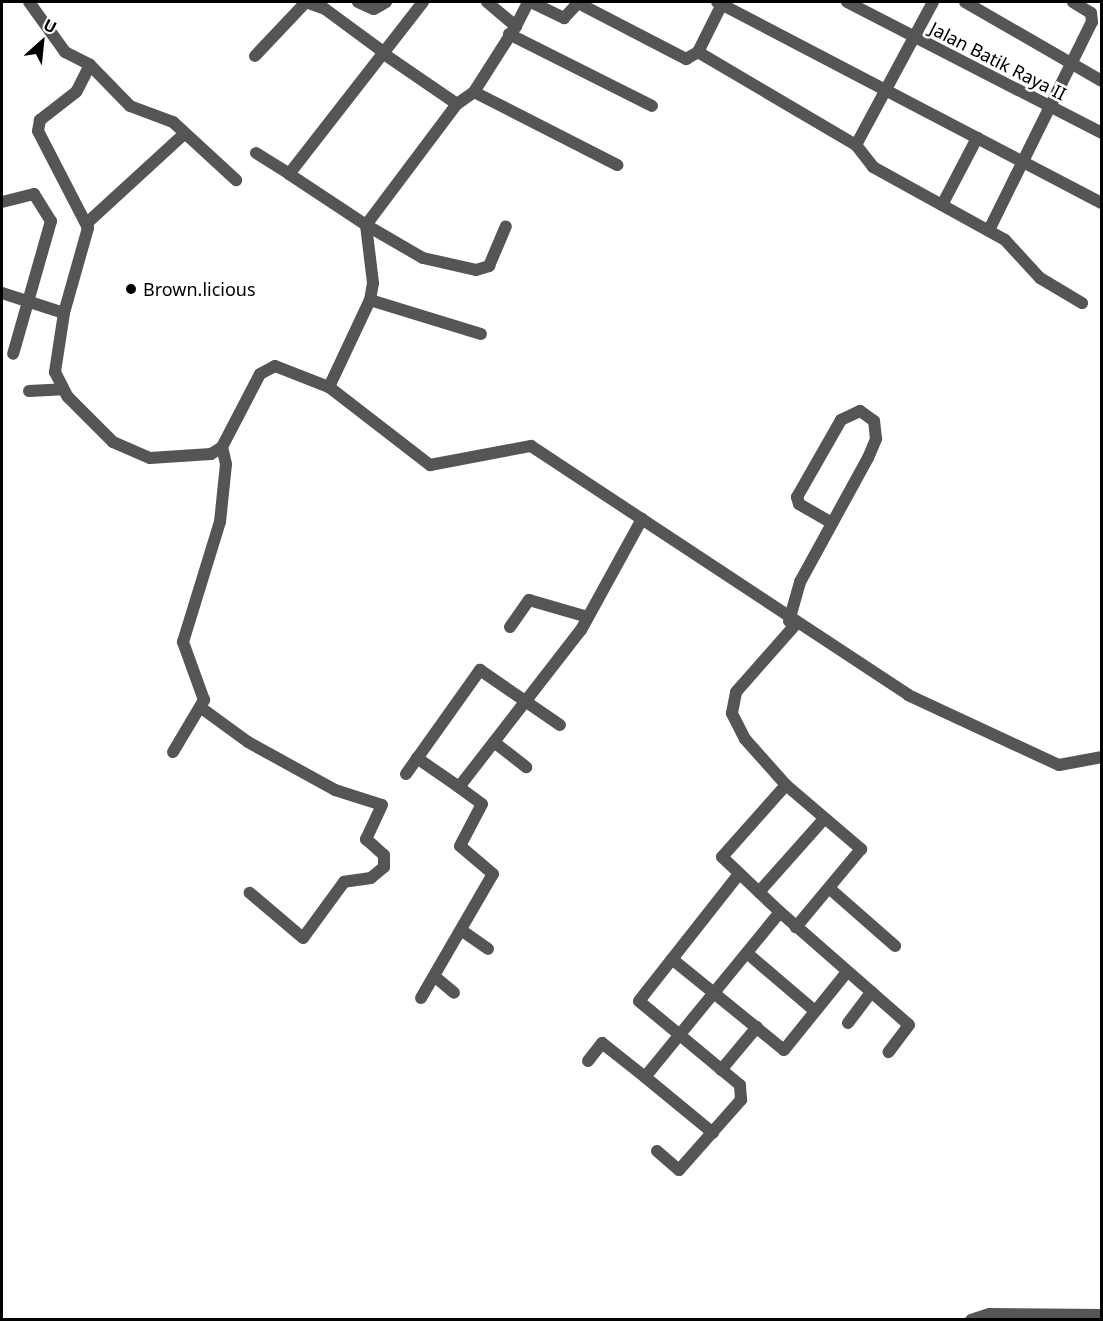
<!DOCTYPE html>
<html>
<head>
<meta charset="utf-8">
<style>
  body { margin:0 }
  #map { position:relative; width:1103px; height:1321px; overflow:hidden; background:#fff; font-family:"Noto Sans",sans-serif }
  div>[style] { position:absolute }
  .street>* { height:12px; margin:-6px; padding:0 6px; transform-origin:6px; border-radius:6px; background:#555 }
  .dots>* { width:16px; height:16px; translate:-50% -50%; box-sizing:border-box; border:3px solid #fff; border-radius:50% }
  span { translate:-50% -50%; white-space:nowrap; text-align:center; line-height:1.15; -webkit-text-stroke:5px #fff; paint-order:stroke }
  .street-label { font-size:18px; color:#000 }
  .poi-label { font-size:18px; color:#000 }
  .left { translate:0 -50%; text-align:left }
  .frame { position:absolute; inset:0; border:3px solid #000; pointer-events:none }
  .north { position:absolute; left:12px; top:12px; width:60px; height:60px; -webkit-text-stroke:4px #fff; paint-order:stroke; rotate:27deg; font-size:16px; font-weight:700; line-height:24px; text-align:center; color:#000 }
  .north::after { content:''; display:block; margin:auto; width:21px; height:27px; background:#000; clip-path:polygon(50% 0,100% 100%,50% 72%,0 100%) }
</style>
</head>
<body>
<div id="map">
  <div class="street">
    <div style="left:29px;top:2px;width:62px;rotate:54.2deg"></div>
    <div style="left:65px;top:52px;width:28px;rotate:27deg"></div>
    <div style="left:90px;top:65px;width:30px;rotate:117deg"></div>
    <div style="left:76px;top:92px;width:46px;rotate:142.1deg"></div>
    <div style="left:40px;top:120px;width:11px;rotate:100deg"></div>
    <div style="left:38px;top:131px;width:109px;rotate:62.7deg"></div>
    <div style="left:88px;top:228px;width:88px;rotate:105.8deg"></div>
    <div style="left:64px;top:313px;width:60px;rotate:98.7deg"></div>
    <div style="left:55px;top:372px;width:28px;rotate:63deg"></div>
    <div style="left:68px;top:397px;width:64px;rotate:45deg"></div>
    <div style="left:113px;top:442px;width:40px;rotate:23.4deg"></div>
    <div style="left:150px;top:458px;width:61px;rotate:-3.8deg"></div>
    <div style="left:211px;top:454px;width:13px;rotate:-32deg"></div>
    <div style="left:222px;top:447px;width:82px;rotate:-62.5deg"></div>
    <div style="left:260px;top:374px;width:17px;rotate:-28deg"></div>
    <div style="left:275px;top:366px;width:58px;rotate:21.3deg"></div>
    <div style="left:329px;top:387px;width:128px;rotate:37.7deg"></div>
    <div style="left:430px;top:465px;width:103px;rotate:-10.7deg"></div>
    <div style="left:531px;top:446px;width:452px;rotate:33.4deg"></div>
    <div style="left:908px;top:695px;width:166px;rotate:24.9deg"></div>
    <div style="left:1059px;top:765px;width:44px;rotate:-10.5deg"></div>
    <div style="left:358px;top:2px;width:17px;rotate:24deg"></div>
    <div style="left:374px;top:9px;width:14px;rotate:-30deg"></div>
    <div style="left:423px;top:2px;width:218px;rotate:127.9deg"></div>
    <div style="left:289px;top:174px;width:92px;rotate:33.5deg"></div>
    <div style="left:366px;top:225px;width:151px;rotate:-53.1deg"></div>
    <div style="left:457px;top:104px;width:21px;rotate:-35deg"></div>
    <div style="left:487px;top:2px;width:38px;rotate:40deg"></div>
    <div style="left:516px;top:26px;width:78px;rotate:122.5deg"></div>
    <div style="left:474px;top:92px;width:161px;rotate:27deg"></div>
    <div style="left:531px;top:2px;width:37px;rotate:26deg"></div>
    <div style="left:564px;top:18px;width:22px;rotate:-47deg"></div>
    <div style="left:717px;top:2px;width:434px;rotate:27.6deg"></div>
    <div style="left:847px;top:2px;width:287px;rotate:27.2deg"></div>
    <div style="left:965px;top:2px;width:158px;rotate:30deg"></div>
    <div style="left:578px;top:3px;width:122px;rotate:27.4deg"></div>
    <div style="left:686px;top:59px;width:14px;rotate:-30deg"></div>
    <div style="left:698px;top:52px;width:56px;rotate:-63.4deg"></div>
    <div style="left:516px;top:26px;width:27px;rotate:-63deg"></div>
    <div style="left:509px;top:34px;width:160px;rotate:26.7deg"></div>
    <div style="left:698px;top:52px;width:183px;rotate:30.5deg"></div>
    <div style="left:856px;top:145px;width:28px;rotate:52deg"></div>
    <div style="left:873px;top:167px;width:151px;rotate:28.9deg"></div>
    <div style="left:1005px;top:240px;width:52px;rotate:47.4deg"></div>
    <div style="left:1040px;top:278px;width:49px;rotate:30.8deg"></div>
    <div style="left:384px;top:54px;width:88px;rotate:34.4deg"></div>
    <div style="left:255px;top:56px;width:74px;rotate:-46.6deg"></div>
    <div style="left:306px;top:2px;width:20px;rotate:20deg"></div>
    <div style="left:325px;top:9px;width:74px;rotate:36.3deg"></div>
    <div style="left:90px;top:65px;width:57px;rotate:45.7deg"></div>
    <div style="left:130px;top:106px;width:46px;rotate:20.4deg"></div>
    <div style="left:173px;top:122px;width:86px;rotate:42.6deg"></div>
    <div style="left:856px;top:145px;width:162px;rotate:-61.7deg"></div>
    <div style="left:256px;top:153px;width:39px;rotate:32deg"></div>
    <div style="left:2px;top:202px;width:33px;rotate:-14deg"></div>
    <div style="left:34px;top:194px;width:32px;rotate:58deg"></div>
    <div style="left:51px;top:221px;width:138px;rotate:105.9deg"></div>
    <div style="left:942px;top:205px;width:76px;rotate:-62.4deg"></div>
    <div style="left:87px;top:223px;width:130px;rotate:-42.5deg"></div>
    <div style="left:366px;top:225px;width:66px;rotate:30.1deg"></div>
    <div style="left:423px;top:258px;width:54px;rotate:12.8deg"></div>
    <div style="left:476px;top:270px;width:14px;rotate:-17deg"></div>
    <div style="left:489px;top:266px;width:43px;rotate:-67deg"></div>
    <div style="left:989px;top:230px;width:232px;rotate:-63.7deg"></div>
    <div style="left:1092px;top:22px;width:9px;rotate:-96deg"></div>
    <div style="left:1091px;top:13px;width:21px;rotate:-149deg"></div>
    <div style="left:2px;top:293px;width:65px;rotate:17.9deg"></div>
    <div style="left:370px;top:300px;width:116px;rotate:17deg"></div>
    <div style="left:329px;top:387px;width:96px;rotate:-64.8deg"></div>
    <div style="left:370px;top:300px;width:17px;rotate:-80deg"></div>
    <div style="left:373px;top:283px;width:58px;rotate:-96.9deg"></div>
    <div style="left:29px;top:391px;width:34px;rotate:-3deg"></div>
    <div style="left:789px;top:621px;width:41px;rotate:-74.2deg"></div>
    <div style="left:800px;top:582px;width:141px;rotate:-61.3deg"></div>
    <div style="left:868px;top:458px;width:21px;rotate:-67deg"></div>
    <div style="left:876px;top:439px;width:18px;rotate:-96deg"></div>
    <div style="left:874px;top:421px;width:17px;rotate:-144deg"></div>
    <div style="left:860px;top:411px;width:21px;rotate:155deg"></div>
    <div style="left:841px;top:420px;width:89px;rotate:119.7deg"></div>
    <div style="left:797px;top:497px;width:7px;rotate:74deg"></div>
    <div style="left:799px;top:504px;width:38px;rotate:30deg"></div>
    <div style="left:510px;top:627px;width:33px;rotate:-55deg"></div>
    <div style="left:529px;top:600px;width:61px;rotate:16.1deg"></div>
    <div style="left:200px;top:707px;width:59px;rotate:36.1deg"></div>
    <div style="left:248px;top:742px;width:99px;rotate:28.9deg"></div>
    <div style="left:335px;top:790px;width:49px;rotate:17.7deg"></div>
    <div style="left:382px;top:805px;width:38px;rotate:115deg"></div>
    <div style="left:366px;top:839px;width:24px;rotate:42deg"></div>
    <div style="left:384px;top:855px;width:12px;rotate:90deg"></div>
    <div style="left:384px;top:867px;width:17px;rotate:140deg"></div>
    <div style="left:371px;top:878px;width:27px;rotate:172deg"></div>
    <div style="left:344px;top:882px;width:69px;rotate:126.2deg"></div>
    <div style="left:303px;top:938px;width:70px;rotate:-139.7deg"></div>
    <div style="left:494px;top:742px;width:41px;rotate:38deg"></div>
    <div style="left:173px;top:752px;width:61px;rotate:-59.2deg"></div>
    <div style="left:204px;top:700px;width:62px;rotate:-109.9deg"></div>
    <div style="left:183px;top:642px;width:126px;rotate:-72.9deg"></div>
    <div style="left:220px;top:522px;width:58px;rotate:-84.1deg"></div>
    <div style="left:226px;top:464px;width:17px;rotate:-103deg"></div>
    <div style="left:417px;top:758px;width:51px;rotate:34.6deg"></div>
    <div style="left:406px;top:774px;width:128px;rotate:-54.6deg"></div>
    <div style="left:480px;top:670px;width:97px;rotate:34.5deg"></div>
    <div style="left:786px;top:785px;width:99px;rotate:40.5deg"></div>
    <div style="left:861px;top:849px;width:102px;rotate:129.8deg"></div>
    <div style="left:829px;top:888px;width:88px;rotate:41.3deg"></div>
    <div style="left:759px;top:892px;width:98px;rotate:-48.3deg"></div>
    <div style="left:780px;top:912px;width:171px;rotate:41.2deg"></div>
    <div style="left:909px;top:1025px;width:34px;rotate:127deg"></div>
    <div style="left:461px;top:930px;width:33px;rotate:35deg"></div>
    <div style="left:747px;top:953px;width:89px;rotate:40.5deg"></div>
    <div style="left:672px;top:959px;width:144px;rotate:39.1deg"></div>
    <div style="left:784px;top:1050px;width:100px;rotate:-51.1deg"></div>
    <div style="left:434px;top:976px;width:26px;rotate:40deg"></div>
    <div style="left:421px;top:998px;width:143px;rotate:-59.9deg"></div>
    <div style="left:493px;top:874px;width:43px;rotate:-139.7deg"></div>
    <div style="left:460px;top:846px;width:47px;rotate:-62.4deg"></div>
    <div style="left:482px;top:804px;width:29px;rotate:-144deg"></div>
    <div style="left:459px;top:787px;width:199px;rotate:-52.2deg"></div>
    <div style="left:581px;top:630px;width:127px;rotate:-61.2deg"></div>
    <div style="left:848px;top:1023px;width:39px;rotate:-53deg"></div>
    <div style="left:588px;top:1061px;width:23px;rotate:-52deg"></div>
    <div style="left:602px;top:1043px;width:55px;rotate:38.3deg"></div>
    <div style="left:645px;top:1077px;width:213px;rotate:-50.7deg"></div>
    <div style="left:780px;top:912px;width:80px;rotate:-136.5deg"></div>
    <div style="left:722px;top:857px;width:96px;rotate:-48.4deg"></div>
    <div style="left:786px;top:785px;width:62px;rotate:-131.7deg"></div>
    <div style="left:745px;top:739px;width:29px;rotate:-117deg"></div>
    <div style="left:732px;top:713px;width:21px;rotate:-79deg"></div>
    <div style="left:736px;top:692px;width:89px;rotate:-48.6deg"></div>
    <div style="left:721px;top:1070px;width:56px;rotate:-50.1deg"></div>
    <div style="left:645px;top:1077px;width:88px;rotate:39.5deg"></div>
    <div style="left:657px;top:1151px;width:29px;rotate:41deg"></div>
    <div style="left:679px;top:1170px;width:94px;rotate:-48.5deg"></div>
    <div style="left:741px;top:1100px;width:15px;rotate:-94deg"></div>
    <div style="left:740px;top:1085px;width:131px;rotate:-140.3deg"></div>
    <div style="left:639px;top:1001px;width:162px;rotate:-51.8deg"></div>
    <div style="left:971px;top:1320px;width:20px;rotate:-18deg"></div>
    <div style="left:990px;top:1314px;width:112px;rotate:0.5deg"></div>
  </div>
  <div class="dots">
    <div style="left:131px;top:289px;background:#000"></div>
  </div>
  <div class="street-label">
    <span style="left:998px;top:61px;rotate:27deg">Jalan Batik Raya II</span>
  </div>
  <div class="poi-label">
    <span class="left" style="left:143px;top:289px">Brown.licious</span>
  </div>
  <div class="frame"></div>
  <div class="north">U</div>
</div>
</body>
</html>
